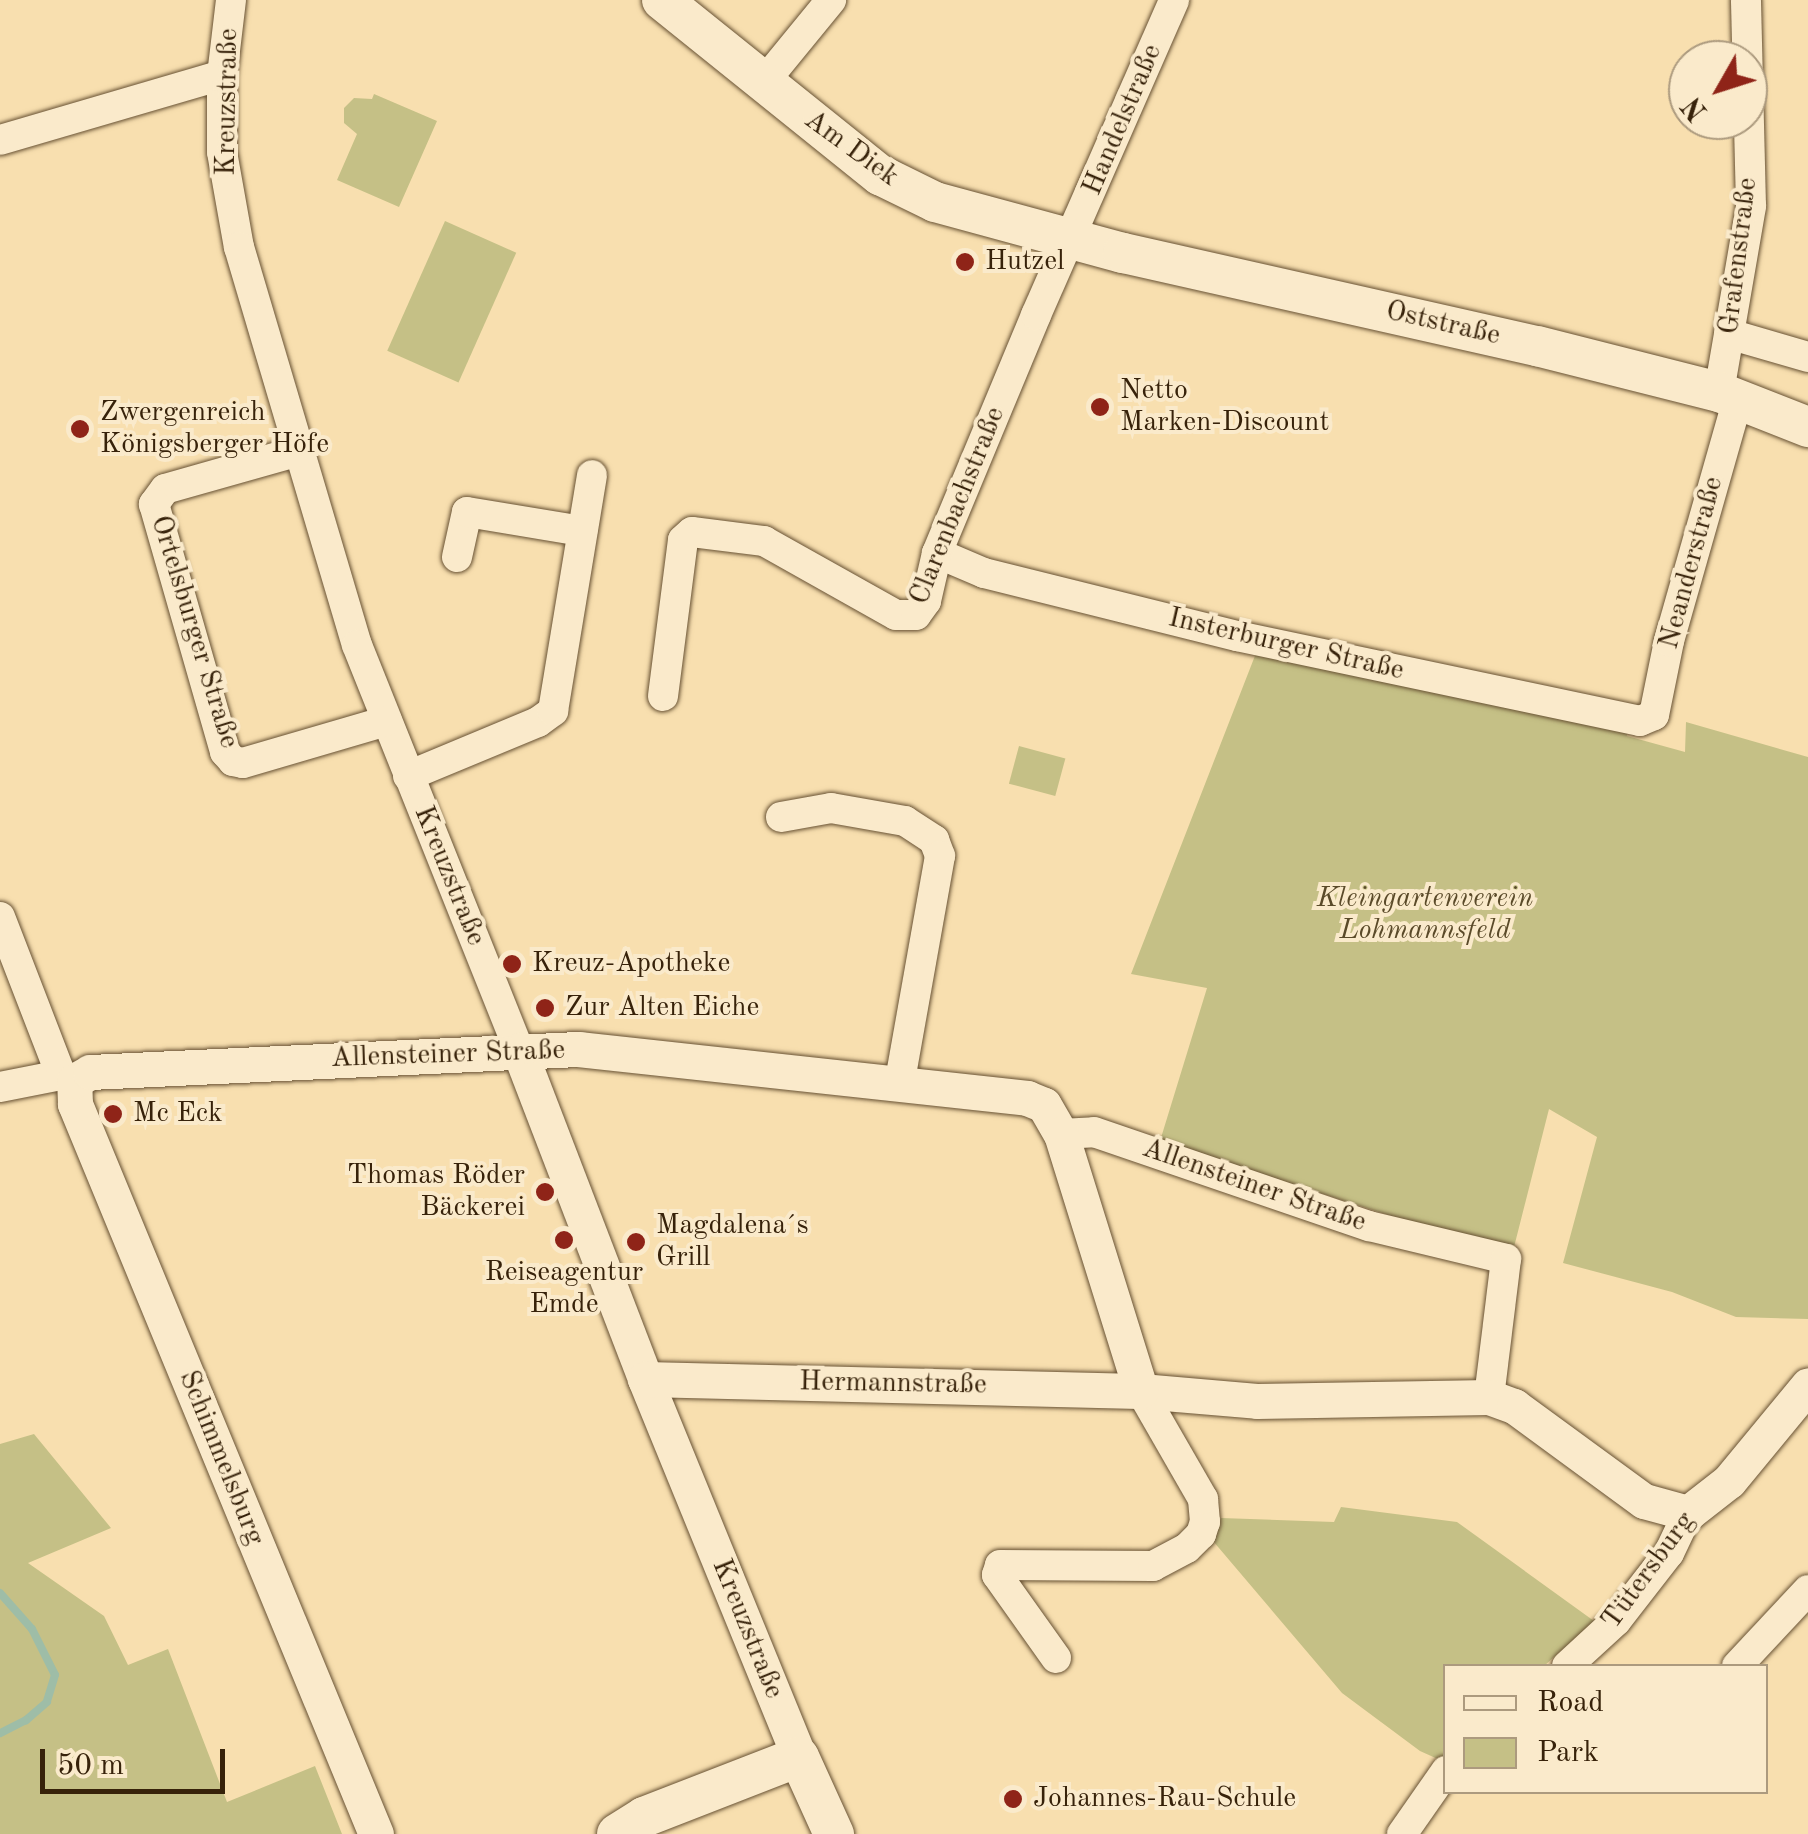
<!DOCTYPE html>
<html>
<head>
<meta charset="utf-8">
<style>
  body { margin:0 }
  #map { position:relative; width:1808px; height:1834px; overflow:hidden; background:#f8dfaf; font-family:"Old Standard TT",serif }
  div>[style] { position:absolute }
  .green>* { inset:0; background:#c5c086; transform-origin:0 0 }
  .stream>* { height:8px; margin:-4px; padding:0 4px; transform-origin:4px; border-radius:4px; background:#9ebda7 }
  .roads { filter:drop-shadow(0 0 2px #675133) drop-shadow(0 0 2px #675133) }
  .minor>* { height:30px; margin:-15px; padding:0 15px; transform-origin:15px; border-radius:15px; background:#faeacb }
  .tertiary>* { height:35px; margin:-17.5px; padding:0 17.5px; transform-origin:17.5px; border-radius:17.5px; background:#faeacb }
  .secondary>* { height:40px; margin:-20px; padding:0 20px; transform-origin:20px; border-radius:20px; background:#faeacb }
  .dots>* { width:28px; height:28px; translate:-50% -50%; box-sizing:border-box; border:5px solid #faeacb; border-radius:50% }
  span { translate:-50% -50%; white-space:nowrap; text-align:center; line-height:1.15; -webkit-text-stroke:8px #faeacb; paint-order:stroke }
  .street-label { font-size:28px; color:#37220a }
  .poi-label { font-size:28px; color:#37220a }
  .left { translate:0 -50%; text-align:left }
  .right { translate:-100% -50%; text-align:right }
  .park-label { font-size:28px; color:#5a4a29; font-style:italic }
  .legend { position:absolute; left:1443px; top:1664px; width:325px; height:130px; box-sizing:border-box; background:#faeacb; border:2px solid #ac9a7e; margin:0; padding:12px 18px; list-style:none; font-size:30px; color:#37220a }
  .legend li { display:flex; align-items:center; gap:20px; height:50px }
  .legend b { width:50px; border:2px solid #ac9a7e }
  .north { position:absolute; left:1668px; top:40px; width:100px; height:100px; box-sizing:border-box; background:#faeacb; border:2px solid #ac9a7e; border-radius:50%; rotate:231deg; font-size:28px; font-weight:700; line-height:40px; text-align:center; color:#37220a }
  .north::after { content:''; display:block; margin:auto; width:35px; height:45px; background:#8f2418; clip-path:polygon(50% 0,100% 100%,50% 72%,0 100%) }
  .scale { position:absolute; left:40px; top:1749px; width:185px; height:45px; box-sizing:border-box; border:5px solid #37220a; border-top:0; padding-left:12px; font-size:30px; line-height:35px; white-space:nowrap; color:#37220a; -webkit-text-stroke:8px #faeacb; paint-order:stroke }
</style>
</head>
<body>
<div id="map">
  <div class="green">
    <div style="clip-path:polygon(374px 94px,437px 121px,399px 207px,337px 180px,357px 134px,344px 123px,344px 108px,354px 98px,372px 99px)"></div>
    <div style="left:445px;top:221px;width:78px;height:142px;rotate:24deg"></div>
    <div style="clip-path:polygon(1258px 648px,1629px 725px,1627px 736px,1685px 752px,1686px 722px,1808px 757px,1808px 1319px,1736px 1317px,1672px 1292px,1563px 1263px,1597px 1137px,1549px 1109px,1512px 1255px,1160px 1141px,1207px 988px,1131px 974px)"></div>
    <div style="left:1019px;top:746px;width:48px;height:39px;rotate:15deg"></div>
    <div style="clip-path:polygon(34px 1434px,111px 1528px,28px 1563px,104px 1616px,128px 1665px,168px 1649px,227px 1802px,315px 1766px,342px 1834px,0 1834px,0 1444px)"></div>
    <div style="clip-path:polygon(1341px 1507px,1457px 1522px,1594px 1621px,1544px 1666px,1446px 1666px,1445px 1755px,1440px 1760px,1420px 1751px,1342px 1693px,1213px 1541px,1221px 1518px,1334px 1522px)"></div>
  </div>
  <div class="stream">
    <div style="left:0;top:1593px;width:48px;rotate:48.4deg"></div>
    <div style="left:32px;top:1629px;width:51px;rotate:63.4deg"></div>
    <div style="left:55px;top:1675px;width:28px;rotate:107deg"></div>
    <div style="left:47px;top:1702px;width:28px;rotate:139deg"></div>
    <div style="left:26px;top:1720px;width:29px;rotate:153deg"></div>
  </div>
  <div class="roads">
    <div class="minor">
      <div style="left:231px;top:0;width:76px;rotate:96.8deg"></div>
      <div style="left:222px;top:75px;width:77px;rotate:90deg"></div>
      <div style="left:222px;top:152px;width:97px;rotate:79.9deg"></div>
      <div style="left:239px;top:247px;width:415px;rotate:73.5deg"></div>
      <div style="left:357px;top:645px;width:436px;rotate:68.2deg"></div>
      <div style="left:764px;top:82px;width:106px;rotate:-50.7deg"></div>
      <div style="left:0;top:140px;width:231px;rotate:-16.3deg"></div>
      <div style="left:1729px;top:334px;width:82px;rotate:16.2deg"></div>
      <div style="left:1719px;top:392px;width:189px;rotate:-80.2deg"></div>
      <div style="left:1751px;top:206px;width:206px;rotate:-91.4deg"></div>
      <div style="left:299px;top:451px;width:139px;rotate:164.2deg"></div>
      <div style="left:165px;top:489px;width:19px;rotate:126deg"></div>
      <div style="left:154px;top:504px;width:258px;rotate:74deg"></div>
      <div style="left:225px;top:752px;width:12px;rotate:48deg"></div>
      <div style="left:233px;top:761px;width:10px;rotate:11deg"></div>
      <div style="left:243px;top:763px;width:150px;rotate:-16.3deg"></div>
      <div style="left:937px;top:553px;width:51px;rotate:23.1deg"></div>
      <div style="left:984px;top:573px;width:261px;rotate:14deg"></div>
      <div style="left:1237px;top:636px;width:412px;rotate:11.9deg"></div>
      <div style="left:1640px;top:721px;width:15px;rotate:-23deg"></div>
      <div style="left:1654px;top:715px;width:76px;rotate:-78.5deg"></div>
      <div style="left:1669px;top:641px;width:253px;rotate:-74.1deg"></div>
      <div style="left:457px;top:557px;width:46px;rotate:-77.5deg"></div>
      <div style="left:467px;top:512px;width:117px;rotate:9.4deg"></div>
      <div style="left:663px;top:696px;width:157px;rotate:-82.7deg"></div>
      <div style="left:683px;top:540px;width:12px;rotate:-42deg"></div>
      <div style="left:692px;top:532px;width:73px;rotate:7.1deg"></div>
      <div style="left:764px;top:541px;width:151px;rotate:29.3deg"></div>
      <div style="left:896px;top:615px;width:20px"></div>
      <div style="left:916px;top:615px;width:17px;rotate:-54deg"></div>
      <div style="left:926px;top:601px;width:49px;rotate:-77.1deg"></div>
      <div style="left:937px;top:553px;width:258px;rotate:-67.4deg"></div>
      <div style="left:1036px;top:315px;width:344px;rotate:-66.3deg"></div>
      <div style="left:408px;top:776px;width:141px;rotate:-22.6deg"></div>
      <div style="left:538px;top:722px;width:19px;rotate:-36deg"></div>
      <div style="left:553px;top:711px;width:239px;rotate:-80.6deg"></div>
      <div style="left:781px;top:817px;width:51px;rotate:-10.2deg"></div>
      <div style="left:831px;top:808px;width:75px;rotate:10deg"></div>
      <div style="left:905px;top:821px;width:35px;rotate:33deg"></div>
      <div style="left:934px;top:840px;width:17px;rotate:69deg"></div>
      <div style="left:940px;top:856px;width:229px;rotate:100.1deg"></div>
      <div style="left:0;top:917px;width:169px;rotate:68.9deg"></div>
      <div style="left:0;top:1087px;width:62px;rotate:-11.1deg"></div>
      <div style="left:61px;top:1075px;width:14px;rotate:25deg"></div>
      <div style="left:1061px;top:1134px;width:33px;rotate:-3deg"></div>
      <div style="left:1094px;top:1132px;width:291px;rotate:18.9deg"></div>
      <div style="left:1369px;top:1226px;width:141px;rotate:13.5deg"></div>
      <div style="left:1506px;top:1259px;width:139px;rotate:97deg"></div>
      <div style="left:1056px;top:1658px;width:102px;rotate:-125.4deg"></div>
      <div style="left:997px;top:1575px;width:10px;rotate:-73deg"></div>
      <div style="left:1000px;top:1565px;width:153px;rotate:0.4deg"></div>
      <div style="left:1153px;top:1566px;width:38px;rotate:-28deg"></div>
      <div style="left:1187px;top:1548px;width:20px;rotate:-45deg"></div>
      <div style="left:1201px;top:1534px;width:13px;rotate:-72deg"></div>
      <div style="left:1205px;top:1522px;width:23px;rotate:-95deg"></div>
      <div style="left:1203px;top:1499px;width:125px;rotate:-119.9deg"></div>
      <div style="left:1567px;top:1666px;width:67px;rotate:-42.6deg"></div>
      <div style="left:1616px;top:1621px;width:86px;rotate:-52.1deg"></div>
      <div style="left:1669px;top:1553px;width:44px;rotate:-64.6deg"></div>
      <div style="left:1737px;top:1666px;width:104px;rotate:-46.9deg"></div>
      <div style="left:1402px;top:1834px;width:77px;rotate:-55.1deg"></div>
    </div>
    <div class="tertiary">
      <div style="left:519px;top:1050px;width:352px;rotate:69deg"></div>
      <div style="left:645px;top:1379px;width:408px;rotate:67.8deg"></div>
      <div style="left:645px;top:1379px;width:496px;rotate:1.4deg"></div>
      <div style="left:1141px;top:1391px;width:116px;rotate:4.9deg"></div>
      <div style="left:1257px;top:1401px;width:232px;rotate:-1deg"></div>
      <div style="left:1489px;top:1397px;width:27px;rotate:20deg"></div>
      <div style="left:1514px;top:1406px;width:161px;rotate:36.2deg"></div>
      <div style="left:1644px;top:1501px;width:46px;rotate:15.3deg"></div>
      <div style="left:1688px;top:1513px;width:52px;rotate:-38deg"></div>
      <div style="left:1729px;top:1481px;width:124px;rotate:-50.5deg"></div>
      <div style="left:376px;top:1834px;width:790px;rotate:-112.41deg"></div>
      <div style="left:75px;top:1104px;width:23px;rotate:-92deg"></div>
      <div style="left:74px;top:1081px;width:18px;rotate:-29deg"></div>
      <div style="left:90px;top:1072px;width:489px;rotate:-2.7deg"></div>
      <div style="left:578px;top:1049px;width:452px;rotate:6.2deg"></div>
      <div style="left:1027px;top:1098px;width:18px;rotate:22deg"></div>
      <div style="left:1044px;top:1105px;width:34px;rotate:60deg"></div>
      <div style="left:1061px;top:1134px;width:269px;rotate:72.7deg"></div>
    </div>
    <div class="secondary">
      <div style="left:662px;top:0;width:280px;rotate:38.8deg"></div>
      <div style="left:880px;top:175px;width:61px;rotate:26.1deg"></div>
      <div style="left:935px;top:202px;width:195px;rotate:15.2deg"></div>
      <div style="left:1123px;top:253px;width:424px;rotate:12.7deg"></div>
      <div style="left:1537px;top:346px;width:188px;rotate:14.2deg"></div>
      <div style="left:1719px;top:392px;width:96px;rotate:21.5deg"></div>
      <div style="left:617px;top:1834px;width:32px;rotate:-32deg"></div>
      <div style="left:644px;top:1817px;width:166px;rotate:-21.2deg"></div>
      <div style="left:799px;top:1757px;width:85px;rotate:65.6deg"></div>
    </div>
  </div>
  <div class="dots">
    <div style="left:965px;top:262px;background:#8f2418"></div>
    <div style="left:1100px;top:407px;background:#8f2418"></div>
    <div style="left:80px;top:429px;background:#8f2418"></div>
    <div style="left:512px;top:964px;background:#8f2418"></div>
    <div style="left:545px;top:1008px;background:#8f2418"></div>
    <div style="left:113px;top:1114px;background:#8f2418"></div>
    <div style="left:545px;top:1192px;background:#8f2418"></div>
    <div style="left:564px;top:1240px;background:#8f2418"></div>
    <div style="left:636px;top:1242px;background:#8f2418"></div>
    <div style="left:1013px;top:1799px;background:#8f2418"></div>
  </div>
  <div class="street-label">
    <span style="left:228px;top:102px;rotate:-89deg">Kreuzstraße</span>
    <span style="left:1123px;top:120px;rotate:-67deg">Handelstraße</span>
    <span style="left:851px;top:149px;rotate:36deg">Am Diek</span>
    <span style="left:1739px;top:256px;rotate:-83deg">Grafenstraße</span>
    <span style="left:1443px;top:324px;rotate:13deg">Oststraße</span>
    <span style="left:958px;top:506px;rotate:-68deg">Clarenbachstraße</span>
    <span style="left:1692px;top:563px;rotate:-75deg">Neanderstraße</span>
    <span style="left:194px;top:632px;rotate:73deg">Ortelsburger Straße</span>
    <span style="left:1286px;top:645px;rotate:13deg">Insterburger Straße</span>
    <span style="left:449px;top:876px;rotate:68deg">Kreuzstraße</span>
    <span style="left:448px;top:1055px;rotate:-2deg">Allensteiner Straße</span>
    <span style="left:1254px;top:1186px;rotate:19deg">Allensteiner Straße</span>
    <span style="left:893px;top:1384px;rotate:1deg">Hermannstraße</span>
    <span style="left:221px;top:1458px;rotate:68deg">Schimmelsburg</span>
    <span style="left:1649px;top:1571px;rotate:-54deg">Tütersburg</span>
    <span style="left:747px;top:1629px;rotate:68deg">Kreuzstraße</span>
  </div>
  <div class="poi-label">
    <span class="left" style="left:985px;top:262px">Hutzel</span>
    <span class="left" style="left:1120px;top:407px">Netto<br>Marken-Discount</span>
    <span class="left" style="left:100px;top:429px">Zwergenreich<br>Königsberger Höfe</span>
    <span class="left" style="left:532px;top:964px">Kreuz-Apotheke</span>
    <span class="left" style="left:565px;top:1008px">Zur Alten Eiche</span>
    <span class="left" style="left:133px;top:1114px">Mc Eck</span>
    <span class="right" style="left:525px;top:1192px">Thomas Röder<br>Bäckerei</span>
    <span class="left" style="left:656px;top:1242px">Magdalena´s<br>Grill</span>
    <span style="left:564px;top:1289px">Reiseagentur<br>Emde</span>
    <span class="left" style="left:1033px;top:1799px">Johannes-Rau-Schule</span>
  </div>
  <div class="park-label">
    <span style="left:1425px;top:915px">Kleingartenverein<br>Lohmannsfeld</span>
  </div>
  <ul class="legend">
  <li><b style="height:12px;background:#faeacb"></b>Road</li>
  <li><b style="height:28px;background:#c5c086"></b>Park</li>
  </ul>
  <div class="north">N</div>
  <div class="scale">50 m</div>
</div>
</body>
</html>
